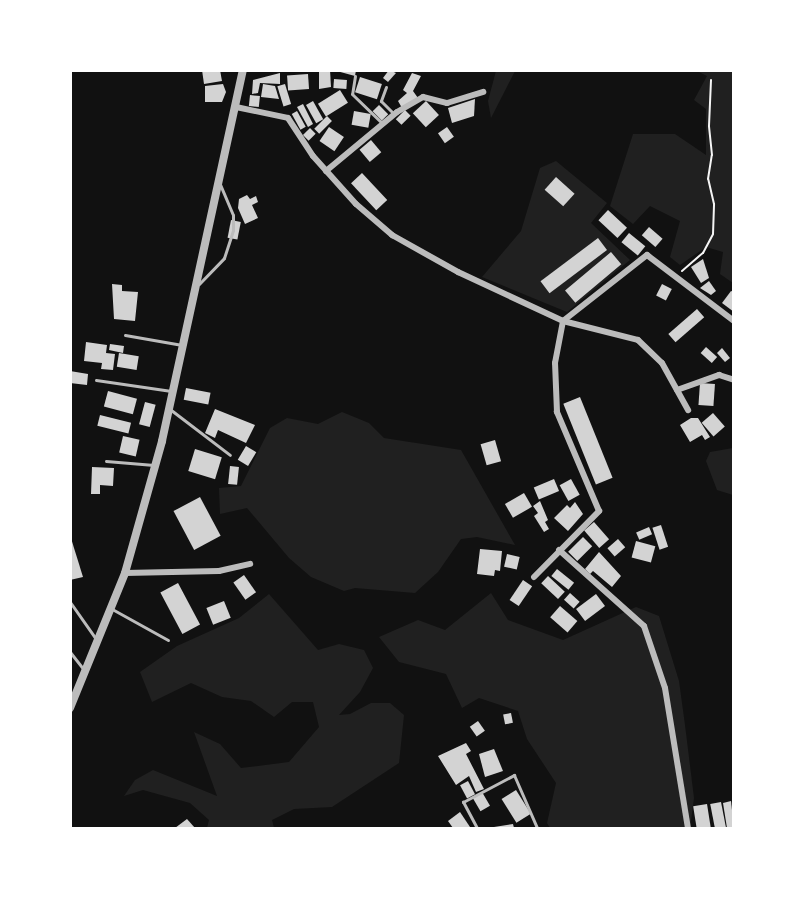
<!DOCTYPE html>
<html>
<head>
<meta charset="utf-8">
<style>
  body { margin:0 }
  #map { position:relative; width:804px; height:899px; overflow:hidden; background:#111; font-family:"Asap Condensed",sans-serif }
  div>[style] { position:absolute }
  .green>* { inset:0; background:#202020 }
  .building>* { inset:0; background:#d3d3d3; transform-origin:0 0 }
  .path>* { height:2px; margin:-1px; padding:0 1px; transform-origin:1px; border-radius:1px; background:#f5f5f5 }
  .service>* { height:3px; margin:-1.5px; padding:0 1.5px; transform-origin:1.5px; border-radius:1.5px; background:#bcbcbc }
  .minor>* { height:6px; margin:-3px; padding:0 3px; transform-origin:3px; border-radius:3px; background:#bcbcbc }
  .tertiary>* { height:8px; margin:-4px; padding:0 4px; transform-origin:4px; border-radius:4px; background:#bcbcbc }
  span { translate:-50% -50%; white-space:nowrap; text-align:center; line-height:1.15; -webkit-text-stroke:6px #fff; paint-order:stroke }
  .frame { position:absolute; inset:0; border:72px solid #fff; pointer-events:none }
</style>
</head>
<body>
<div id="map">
  <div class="green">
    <div style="clip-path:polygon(496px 71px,515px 71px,491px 118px,488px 101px)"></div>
    <div style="clip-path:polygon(697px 71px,733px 71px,733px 283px,720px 274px,723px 252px,706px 247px,680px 265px,670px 257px,680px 221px,650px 206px,633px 224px,610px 206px,633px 134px,675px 134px,706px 155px,706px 109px,694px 100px,707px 76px)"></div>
    <div style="clip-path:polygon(556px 161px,607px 203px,591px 223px,630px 260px,567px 312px,482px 277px,521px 231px,540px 168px)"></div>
    <div style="clip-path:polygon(342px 412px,369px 423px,384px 438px,461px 450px,515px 545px,477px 537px,461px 539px,438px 572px,415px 593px,355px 588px,344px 591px,311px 577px,289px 558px,247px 508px,220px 514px,219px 488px,241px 486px,270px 428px,287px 418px,318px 424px)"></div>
    <div style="clip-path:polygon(733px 448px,734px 448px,733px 495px,717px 490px,706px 461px,710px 452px)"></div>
    <div style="clip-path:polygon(491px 593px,508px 620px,563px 640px,636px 607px,659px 616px,679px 681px,685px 725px,694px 798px,690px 828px,550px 828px,547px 823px,556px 783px,527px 739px,518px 711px,479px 698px,462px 708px,446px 674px,399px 662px,379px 637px,418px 620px,445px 630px)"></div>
    <div style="clip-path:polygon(269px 594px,318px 650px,339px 644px,364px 650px,373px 668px,360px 692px,339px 715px,350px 714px,371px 703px,390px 703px,404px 715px,399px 763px,332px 807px,294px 809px,272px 820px,274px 828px,207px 828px,209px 820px,190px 803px,143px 790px,124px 796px,135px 780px,153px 770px,217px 796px,194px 732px,220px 744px,241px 768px,289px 762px,319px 727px,313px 702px,292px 702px,274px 717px,251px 701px,222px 697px,191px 683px,152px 702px,140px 672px,177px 646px,239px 618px)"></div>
  </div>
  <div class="building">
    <div style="clip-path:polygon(202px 70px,220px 70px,222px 81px,204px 84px)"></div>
    <div style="clip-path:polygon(319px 70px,330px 70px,331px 87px,319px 89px)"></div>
    <div style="clip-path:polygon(333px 70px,356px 70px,355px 76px)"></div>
    <div style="clip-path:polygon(389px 70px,396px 73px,388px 82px,383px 78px)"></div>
    <div style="clip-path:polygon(280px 73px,280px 84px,260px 83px,258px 93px,252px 94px,253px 80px)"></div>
    <div style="clip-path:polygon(412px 73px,421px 76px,413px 91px,418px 98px,402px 108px,398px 101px,407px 93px,403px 90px)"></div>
    <div style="left:308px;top:74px;width:15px;height:21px;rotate:86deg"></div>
    <div style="left:360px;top:77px;width:23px;height:16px;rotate:18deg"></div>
    <div style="left:334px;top:79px;width:13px;height:9px;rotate:4deg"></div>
    <div style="clip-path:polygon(223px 84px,226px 92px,222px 102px,205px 102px,205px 86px)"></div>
    <div style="clip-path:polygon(263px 84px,275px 86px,279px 99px,261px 97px)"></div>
    <div style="left:285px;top:84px;width:21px;height:8px;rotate:73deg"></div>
    <div style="left:340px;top:90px;width:15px;height:26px;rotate:58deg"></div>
    <div style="left:250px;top:95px;width:10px;height:11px;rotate:6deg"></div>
    <div style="clip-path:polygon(475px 99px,474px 116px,452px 123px,448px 108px)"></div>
    <div style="left:313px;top:101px;width:21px;height:8px;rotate:61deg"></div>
    <div style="left:426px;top:101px;width:19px;height:18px;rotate:47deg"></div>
    <div style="clip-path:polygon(303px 104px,313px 124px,308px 127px,297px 107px)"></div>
    <div style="left:379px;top:105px;width:13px;height:9px;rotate:45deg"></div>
    <div style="left:405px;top:110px;width:8px;height:13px;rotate:45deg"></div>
    <div style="left:297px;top:111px;width:18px;height:6px;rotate:61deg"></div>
    <div style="left:354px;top:111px;width:17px;height:14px;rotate:10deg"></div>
    <div style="left:327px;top:116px;width:7px;height:18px;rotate:45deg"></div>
    <div style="left:329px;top:127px;width:18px;height:17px;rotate:34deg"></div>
    <div style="left:447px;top:127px;width:12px;height:11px;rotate:55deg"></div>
    <div style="left:310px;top:128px;width:8px;height:10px;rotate:45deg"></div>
    <div style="left:371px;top:140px;width:16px;height:15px;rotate:50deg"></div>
    <div style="left:362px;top:173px;width:37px;height:15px;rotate:47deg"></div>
    <div style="left:556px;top:177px;width:25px;height:17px;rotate:42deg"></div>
    <div style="clip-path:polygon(247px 195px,250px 199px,256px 196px,258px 202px,252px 205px,258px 218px,245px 224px,238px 208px,239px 199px)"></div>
    <div style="left:608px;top:210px;width:26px;height:14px;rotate:43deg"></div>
    <div style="left:231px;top:220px;width:10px;height:18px;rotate:11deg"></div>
    <div style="left:649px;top:227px;width:18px;height:11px;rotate:41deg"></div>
    <div style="left:629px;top:233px;width:21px;height:12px;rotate:39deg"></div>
    <div style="left:598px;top:238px;width:15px;height:72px;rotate:53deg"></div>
    <div style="left:611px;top:252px;width:16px;height:60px;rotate:50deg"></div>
    <div style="clip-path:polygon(703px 259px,709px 278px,701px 283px,691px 267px)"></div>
    <div style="clip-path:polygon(709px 281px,716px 291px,711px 295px,700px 288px)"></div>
    <div style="clip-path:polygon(112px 284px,122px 285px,122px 291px,138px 292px,135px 321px,114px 319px)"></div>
    <div style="left:662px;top:284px;width:11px;height:13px;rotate:27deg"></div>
    <div style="clip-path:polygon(731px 291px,734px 292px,734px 312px,722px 303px)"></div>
    <div style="left:697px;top:309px;width:11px;height:38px;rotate:49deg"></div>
    <div style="clip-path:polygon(86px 342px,107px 345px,106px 353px,115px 354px,113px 370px,101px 369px,102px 363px,84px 361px)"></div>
    <div style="clip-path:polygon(110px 344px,124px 346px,123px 353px,109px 350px)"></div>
    <div style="left:706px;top:347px;width:15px;height:8px;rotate:42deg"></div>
    <div style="clip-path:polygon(722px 348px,730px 358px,725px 362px,717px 353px)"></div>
    <div style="left:119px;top:353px;width:20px;height:14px;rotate:9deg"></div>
    <div style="clip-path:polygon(70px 371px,88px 374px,87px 385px,70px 383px)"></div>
    <div style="left:700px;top:383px;width:15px;height:22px;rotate:4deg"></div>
    <div style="left:186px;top:388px;width:25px;height:12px;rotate:11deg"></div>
    <div style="left:108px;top:391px;width:30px;height:16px;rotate:15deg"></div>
    <div style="left:580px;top:397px;width:87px;height:18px;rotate:68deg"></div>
    <div style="left:145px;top:402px;width:11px;height:23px;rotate:15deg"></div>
    <div style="clip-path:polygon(215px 409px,255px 425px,246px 443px,218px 430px,215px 438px,205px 433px)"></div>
    <div style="left:713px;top:413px;width:18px;height:15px;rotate:49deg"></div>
    <div style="left:100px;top:415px;width:32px;height:11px;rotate:14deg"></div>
    <div style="clip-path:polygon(691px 418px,698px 418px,710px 437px,705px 440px,702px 435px,690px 442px,680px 425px)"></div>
    <div style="left:123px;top:436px;width:17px;height:17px;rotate:13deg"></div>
    <div style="left:495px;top:440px;width:22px;height:15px;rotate:74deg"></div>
    <div style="left:246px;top:446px;width:12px;height:16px;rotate:31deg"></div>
    <div style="left:195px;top:449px;width:28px;height:23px;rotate:17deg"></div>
    <div style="left:230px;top:466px;width:9px;height:18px;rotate:6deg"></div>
    <div style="clip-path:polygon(92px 467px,114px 468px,113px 486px,100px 485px,100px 494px,91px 494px)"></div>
    <div style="left:554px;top:479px;width:13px;height:22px;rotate:67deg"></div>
    <div style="left:571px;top:479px;width:18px;height:13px;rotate:61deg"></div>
    <div style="left:524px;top:493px;width:16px;height:22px;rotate:60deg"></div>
    <div style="left:200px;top:497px;width:44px;height:30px;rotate:62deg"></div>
    <div style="clip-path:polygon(540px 501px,548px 520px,545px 522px,549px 529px,544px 532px,534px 516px,538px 513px,533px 506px)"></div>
    <div style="clip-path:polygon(575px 502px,583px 514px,568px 531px,554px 518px,567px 505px,570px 508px)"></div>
    <div style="left:594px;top:522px;width:23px;height:13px;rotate:49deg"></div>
    <div style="left:661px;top:525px;width:23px;height:9px;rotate:72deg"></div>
    <div style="left:649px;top:527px;width:8px;height:14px;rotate:67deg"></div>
    <div style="clip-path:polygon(70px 535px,83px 577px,70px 580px)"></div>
    <div style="left:583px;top:537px;width:13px;height:21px;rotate:45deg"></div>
    <div style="left:618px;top:539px;width:11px;height:14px;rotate:49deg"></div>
    <div style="left:636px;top:541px;width:20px;height:17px;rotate:15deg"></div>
    <div style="clip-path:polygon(480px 549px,502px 551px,500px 571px,495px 570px,494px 576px,477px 574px)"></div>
    <div style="clip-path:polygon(599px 552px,621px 576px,612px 587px,593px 571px,590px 574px,585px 569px)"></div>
    <div style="left:507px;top:554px;width:13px;height:13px;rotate:13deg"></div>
    <div style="left:557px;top:569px;width:22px;height:9px;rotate:39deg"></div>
    <div style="left:244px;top:575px;width:21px;height:13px;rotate:55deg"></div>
    <div style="left:548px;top:576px;width:23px;height:10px;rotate:43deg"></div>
    <div style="left:523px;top:580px;width:11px;height:24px;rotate:34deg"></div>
    <div style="left:178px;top:583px;width:47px;height:20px;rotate:62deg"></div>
    <div style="left:570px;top:593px;width:13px;height:9px;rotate:42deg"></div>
    <div style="left:596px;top:594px;width:15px;height:25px;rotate:53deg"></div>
    <div style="left:224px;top:601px;width:18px;height:19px;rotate:68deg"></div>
    <div style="left:560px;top:606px;width:23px;height:15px;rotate:41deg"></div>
    <div style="left:511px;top:713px;width:10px;height:8px;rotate:79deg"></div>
    <div style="left:478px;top:721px;width:12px;height:10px;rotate:55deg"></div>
    <div style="clip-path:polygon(466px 743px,471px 751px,466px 754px,484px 789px,476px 792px,469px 776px,456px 785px,438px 756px)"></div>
    <div style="clip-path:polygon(494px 749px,503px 771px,485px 777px,479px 754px)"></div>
    <div style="left:468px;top:781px;width:15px;height:9px;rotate:62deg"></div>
    <div style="left:516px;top:790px;width:28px;height:17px;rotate:58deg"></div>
    <div style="left:482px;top:792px;width:16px;height:11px;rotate:60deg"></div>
    <div style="clip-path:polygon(731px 801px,734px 828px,727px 828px,723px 803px)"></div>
    <div style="left:721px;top:802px;width:26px;height:11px;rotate:79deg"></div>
    <div style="left:707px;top:804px;width:24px;height:14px;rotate:81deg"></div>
    <div style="clip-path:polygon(460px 812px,470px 827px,468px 828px,453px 828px,448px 821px)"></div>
    <div style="clip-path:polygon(187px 819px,195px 828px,175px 828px)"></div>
    <div style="clip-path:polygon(513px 824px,514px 828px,494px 828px,494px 827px)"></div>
  </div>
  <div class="path">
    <div style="left:682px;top:271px;width:28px;rotate:-41deg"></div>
    <div style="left:703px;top:253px;width:21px;rotate:-62deg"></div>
    <div style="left:713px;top:234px;width:30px;rotate:-88deg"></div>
    <div style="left:714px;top:204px;width:26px;rotate:-103deg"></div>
    <div style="left:708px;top:179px;width:24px;rotate:-81deg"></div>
    <div style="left:712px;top:155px;width:29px;rotate:-96deg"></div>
    <div style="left:709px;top:126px;width:46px;rotate:-87.5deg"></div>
  </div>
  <div class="service">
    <div style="left:355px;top:76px;width:18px;rotate:99deg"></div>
    <div style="left:352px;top:94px;width:43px;rotate:44.1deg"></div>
    <div style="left:386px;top:87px;width:15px;rotate:110deg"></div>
    <div style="left:381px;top:101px;width:17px;rotate:45deg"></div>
    <div style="left:199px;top:284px;width:36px;rotate:-46deg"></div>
    <div style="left:224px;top:258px;width:29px;rotate:-72deg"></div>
    <div style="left:233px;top:230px;width:15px;rotate:-90deg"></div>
    <div style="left:233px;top:215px;width:34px;rotate:-113deg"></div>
    <div style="left:125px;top:335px;width:58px;rotate:10deg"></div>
    <div style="left:96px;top:380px;width:76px;rotate:8.3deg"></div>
    <div style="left:171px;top:410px;width:74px;rotate:37.3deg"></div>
    <div style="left:106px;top:461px;width:48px;rotate:4.8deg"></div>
    <div style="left:70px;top:602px;width:45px;rotate:54.9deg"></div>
    <div style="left:112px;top:609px;width:64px;rotate:29deg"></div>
    <div style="left:70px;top:652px;width:23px;rotate:52deg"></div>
    <div style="left:70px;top:828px;width:3px"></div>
    <div style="left:477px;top:828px;width:30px;rotate:-118deg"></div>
    <div style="left:463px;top:802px;width:58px;rotate:-27.9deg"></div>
    <div style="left:514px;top:775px;width:58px;rotate:66.5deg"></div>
  </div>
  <div class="minor">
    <div style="left:236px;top:107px;width:53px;rotate:11.9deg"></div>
    <div style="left:288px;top:118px;width:45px;rotate:56.7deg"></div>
    <div style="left:313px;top:156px;width:64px;rotate:48.1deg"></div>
    <div style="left:356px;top:204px;width:48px;rotate:40.7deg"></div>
    <div style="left:392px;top:235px;width:76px;rotate:29.3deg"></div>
    <div style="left:458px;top:272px;width:116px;rotate:25deg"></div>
    <div style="left:563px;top:321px;width:77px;rotate:14.2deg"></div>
    <div style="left:638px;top:340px;width:33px;rotate:44deg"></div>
    <div style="left:662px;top:363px;width:54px;rotate:61deg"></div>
    <div style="left:326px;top:171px;width:92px;rotate:-39.7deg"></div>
    <div style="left:397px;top:112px;width:30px;rotate:-30deg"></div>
    <div style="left:423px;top:97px;width:25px;rotate:14deg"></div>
    <div style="left:447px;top:103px;width:38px;rotate:-17deg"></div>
    <div style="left:677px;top:390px;width:45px;rotate:-19.7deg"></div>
    <div style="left:719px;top:375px;width:16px;rotate:18deg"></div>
    <div style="left:559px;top:550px;width:114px;rotate:41.8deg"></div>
    <div style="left:644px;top:626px;width:65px;rotate:71.3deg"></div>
    <div style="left:665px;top:688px;width:142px;rotate:80.7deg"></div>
    <div style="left:125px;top:573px;width:94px;rotate:-1.2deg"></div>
    <div style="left:219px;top:571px;width:32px;rotate:-13deg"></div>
    <div style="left:534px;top:577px;width:93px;rotate:-45.4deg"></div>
    <div style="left:599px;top:511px;width:108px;rotate:-113deg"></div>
    <div style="left:557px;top:412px;width:49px;rotate:-92.3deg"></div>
    <div style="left:555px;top:363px;width:43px;rotate:-79.2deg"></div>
    <div style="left:563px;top:321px;width:107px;rotate:-38.2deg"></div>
    <div style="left:647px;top:255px;width:109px;rotate:37.2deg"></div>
  </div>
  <div class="tertiary">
    <div style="left:70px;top:708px;width:146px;rotate:-67.8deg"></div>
    <div style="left:125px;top:573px;width:137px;rotate:-74.3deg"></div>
    <div style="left:162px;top:441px;width:380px;rotate:-77.7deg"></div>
  </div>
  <div class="frame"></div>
</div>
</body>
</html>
